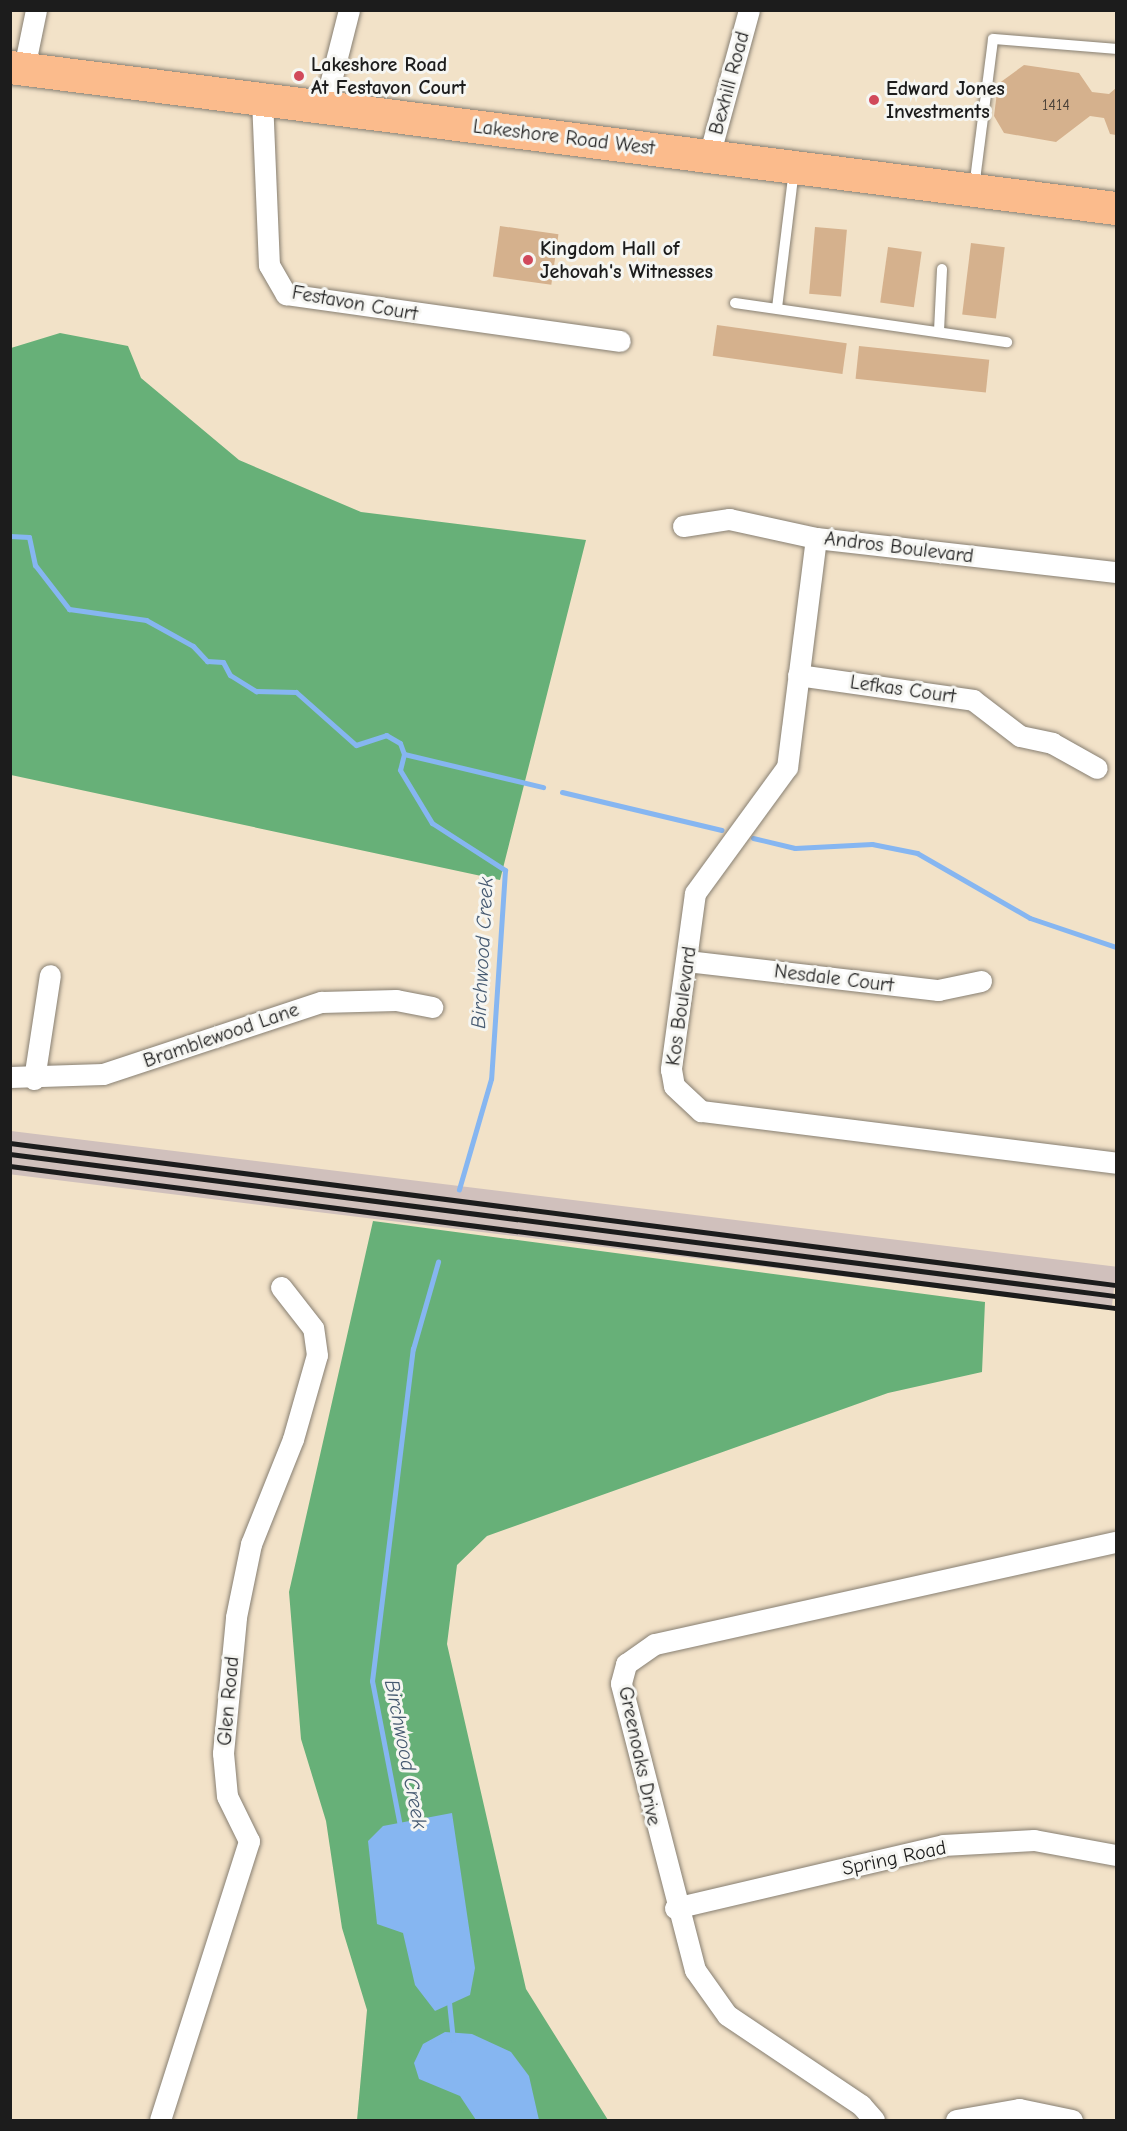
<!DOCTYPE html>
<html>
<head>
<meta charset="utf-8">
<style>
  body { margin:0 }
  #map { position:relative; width:1127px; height:2131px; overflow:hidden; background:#f2e2c8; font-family:"Comic Neue",sans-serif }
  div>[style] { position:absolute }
  .industrial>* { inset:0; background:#d0c0bc; transform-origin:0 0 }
  .forest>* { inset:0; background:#67b078 }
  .water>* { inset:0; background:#86b6f1 }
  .stream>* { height:5px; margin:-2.5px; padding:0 2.5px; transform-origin:2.5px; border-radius:2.5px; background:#86b6f1 }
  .building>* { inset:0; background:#d5b18d; transform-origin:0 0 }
  .roads { filter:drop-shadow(0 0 2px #877f72) drop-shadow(0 0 2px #877f72) }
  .lane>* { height:10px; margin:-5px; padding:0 5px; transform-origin:5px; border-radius:5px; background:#fff }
  .street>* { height:21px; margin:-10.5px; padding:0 10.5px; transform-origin:10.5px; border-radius:10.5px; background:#fff }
  .primary>* { height:33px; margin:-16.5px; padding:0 16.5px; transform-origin:16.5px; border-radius:16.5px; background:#fbbb8c }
  .rail>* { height:4.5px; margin:-2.25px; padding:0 2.25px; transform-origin:2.25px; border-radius:2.25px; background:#1c1c1c }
  .dots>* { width:16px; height:16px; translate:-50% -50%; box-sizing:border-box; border:3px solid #f6f6f2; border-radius:50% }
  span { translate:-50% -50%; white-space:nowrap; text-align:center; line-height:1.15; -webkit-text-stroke:6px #f6f6f2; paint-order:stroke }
  .number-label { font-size:16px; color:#4a4138 }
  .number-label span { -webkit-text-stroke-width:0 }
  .poi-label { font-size:20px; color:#1c1c1c; font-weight:700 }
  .left { translate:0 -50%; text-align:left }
  .street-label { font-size:20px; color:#1c1c1c }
  .water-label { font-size:21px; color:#465a71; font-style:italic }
  .frame { position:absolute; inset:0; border:12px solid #1c1c1c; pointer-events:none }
</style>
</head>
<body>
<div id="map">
  <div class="industrial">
    <div style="left:11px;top:1131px;width:1114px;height:43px;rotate:7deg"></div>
  </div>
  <div class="forest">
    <div style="clip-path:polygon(60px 333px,128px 346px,141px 378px,239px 460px,361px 512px,586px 540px,500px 880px,11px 775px,11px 348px)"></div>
    <div style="clip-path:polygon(373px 1221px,985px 1302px,982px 1372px,888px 1393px,487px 1536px,457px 1565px,447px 1644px,526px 1989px,608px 2120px,357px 2120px,367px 2010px,342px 1928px,326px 1821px,301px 1739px,289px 1592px)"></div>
  </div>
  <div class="water">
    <div style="clip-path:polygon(452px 1813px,475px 1968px,470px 1995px,435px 2011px,415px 1985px,403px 1933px,377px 1924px,368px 1841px,383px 1826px)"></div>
    <div style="clip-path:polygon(445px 2032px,472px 2034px,511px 2052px,529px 2076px,539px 2120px,476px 2120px,460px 2096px,419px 2079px,414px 2063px,423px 2044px)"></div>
  </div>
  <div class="stream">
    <div style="left:10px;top:536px;width:19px;rotate:3deg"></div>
    <div style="left:29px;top:537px;width:29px;rotate:78deg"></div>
    <div style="left:35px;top:565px;width:56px;rotate:52.3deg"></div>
    <div style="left:69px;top:609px;width:78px;rotate:8.1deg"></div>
    <div style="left:146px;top:620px;width:54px;rotate:29deg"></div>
    <div style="left:193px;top:646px;width:21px;rotate:47deg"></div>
    <div style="left:207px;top:661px;width:16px;rotate:4deg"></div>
    <div style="left:223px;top:662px;width:15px;rotate:62deg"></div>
    <div style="left:230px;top:675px;width:31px;rotate:32deg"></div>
    <div style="left:256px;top:691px;width:40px;rotate:1.4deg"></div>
    <div style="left:296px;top:692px;width:80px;rotate:41.5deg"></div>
    <div style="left:356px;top:745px;width:32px;rotate:-18deg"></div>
    <div style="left:386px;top:735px;width:16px;rotate:30deg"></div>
    <div style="left:400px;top:743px;width:12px;rotate:70deg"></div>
    <div style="left:404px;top:754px;width:16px;rotate:104deg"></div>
    <div style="left:400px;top:770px;width:62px;rotate:58.9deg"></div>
    <div style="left:432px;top:823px;width:87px;rotate:32.8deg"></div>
    <div style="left:505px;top:870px;width:209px;rotate:93.8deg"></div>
    <div style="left:491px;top:1079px;width:115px;rotate:106.2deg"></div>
    <div style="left:404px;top:754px;width:143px;rotate:13.4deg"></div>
    <div style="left:562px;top:792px;width:164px;rotate:13.4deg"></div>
    <div style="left:753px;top:838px;width:43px;rotate:13.4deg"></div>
    <div style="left:795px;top:848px;width:77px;rotate:-3deg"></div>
    <div style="left:872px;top:844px;width:46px;rotate:11.3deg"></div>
    <div style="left:917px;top:853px;width:130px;rotate:29.9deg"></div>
    <div style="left:1030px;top:918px;width:91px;rotate:18.6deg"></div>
    <div style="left:400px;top:1826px;width:148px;rotate:-100.9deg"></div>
    <div style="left:372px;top:1681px;width:335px;rotate:-83deg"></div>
    <div style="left:413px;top:1349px;width:91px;rotate:-74deg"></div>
    <div style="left:449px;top:2002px;width:38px;rotate:84deg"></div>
  </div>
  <div class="building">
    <div style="clip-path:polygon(1024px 65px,1079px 73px,1092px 92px,1109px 94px,1116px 88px,1116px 135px,1110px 134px,1104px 118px,1090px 116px,1056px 142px,1004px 133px,994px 116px,998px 84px)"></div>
    <div style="left:500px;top:226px;width:59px;height:51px;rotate:8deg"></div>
    <div style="left:815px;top:227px;width:32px;height:67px;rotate:5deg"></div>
    <div style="left:971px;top:243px;width:34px;height:72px;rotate:7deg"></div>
    <div style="left:888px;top:247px;width:34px;height:56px;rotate:8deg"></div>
    <div style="left:717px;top:325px;width:131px;height:31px;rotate:8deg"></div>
    <div style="left:859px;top:346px;width:131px;height:33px;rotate:6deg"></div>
  </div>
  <div class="roads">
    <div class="lane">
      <div style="left:974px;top:188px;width:150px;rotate:-82.7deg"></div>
      <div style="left:993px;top:39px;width:123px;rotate:4.6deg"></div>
      <div style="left:735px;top:303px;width:275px;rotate:8.2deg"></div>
      <div style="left:777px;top:308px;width:139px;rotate:-83deg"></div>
      <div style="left:939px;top:331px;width:62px;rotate:-87.2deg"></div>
    </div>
    <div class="street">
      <div style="left:24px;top:68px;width:59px;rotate:-78.3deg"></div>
      <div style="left:262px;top:99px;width:166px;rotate:87.6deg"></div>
      <div style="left:269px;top:265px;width:34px;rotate:60deg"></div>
      <div style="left:286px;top:294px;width:337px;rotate:8deg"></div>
      <div style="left:324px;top:108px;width:101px;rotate:-75.7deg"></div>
      <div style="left:709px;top:156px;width:151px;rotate:-74.7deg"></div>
      <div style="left:683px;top:526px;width:47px;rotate:-8.7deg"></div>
      <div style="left:729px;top:519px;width:89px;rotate:12.3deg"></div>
      <div style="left:816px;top:538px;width:302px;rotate:6.5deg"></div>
      <div style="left:816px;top:538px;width:231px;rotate:97.2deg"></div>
      <div style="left:787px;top:767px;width:156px;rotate:126.1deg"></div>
      <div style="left:695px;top:893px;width:178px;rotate:97.8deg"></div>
      <div style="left:671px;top:1069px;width:17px;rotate:80deg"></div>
      <div style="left:674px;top:1086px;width:37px;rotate:43deg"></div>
      <div style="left:701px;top:1111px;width:418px;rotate:7.1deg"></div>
      <div style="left:798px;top:675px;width:177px;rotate:8.1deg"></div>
      <div style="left:973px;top:700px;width:59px;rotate:37.5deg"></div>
      <div style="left:1020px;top:736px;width:33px;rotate:12deg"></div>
      <div style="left:1052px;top:743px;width:51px;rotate:29.1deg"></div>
      <div style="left:687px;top:961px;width:253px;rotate:6.6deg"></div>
      <div style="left:938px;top:990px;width:44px;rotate:-11.8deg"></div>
      <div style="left:10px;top:1077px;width:93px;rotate:-1.8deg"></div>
      <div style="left:103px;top:1074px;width:230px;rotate:-18.3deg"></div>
      <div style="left:321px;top:1002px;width:75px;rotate:-1.5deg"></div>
      <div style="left:396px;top:1000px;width:37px;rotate:11deg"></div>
      <div style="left:34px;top:1079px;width:105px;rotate:-81.3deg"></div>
      <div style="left:675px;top:1908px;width:275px;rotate:-13.2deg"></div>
      <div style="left:943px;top:1845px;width:91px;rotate:-3.1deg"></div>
      <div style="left:1034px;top:1840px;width:83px;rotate:10.4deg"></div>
      <div style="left:160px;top:2120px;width:293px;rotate:-72.3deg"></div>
      <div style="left:249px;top:1841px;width:50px;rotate:-116.1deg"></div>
      <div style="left:227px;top:1796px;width:43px;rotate:-95.3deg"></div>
      <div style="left:223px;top:1753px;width:137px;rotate:-84.5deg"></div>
      <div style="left:236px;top:1617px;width:75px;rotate:-78.4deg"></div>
      <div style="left:251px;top:1544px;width:113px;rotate:-68.2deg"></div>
      <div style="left:293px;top:1439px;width:87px;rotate:-74.1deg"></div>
      <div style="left:317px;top:1355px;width:27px;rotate:-98deg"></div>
      <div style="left:313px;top:1328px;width:52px;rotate:-128deg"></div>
      <div style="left:874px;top:2120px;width:20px;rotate:-131deg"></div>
      <div style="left:861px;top:2105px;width:161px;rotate:-146.1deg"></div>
      <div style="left:727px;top:2015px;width:55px;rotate:-125.4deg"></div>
      <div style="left:695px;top:1970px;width:296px;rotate:-104.5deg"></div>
      <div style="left:621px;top:1683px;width:20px;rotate:-75deg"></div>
      <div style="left:626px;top:1664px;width:35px;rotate:-35deg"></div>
      <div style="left:655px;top:1644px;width:472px;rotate:-12.5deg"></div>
      <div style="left:956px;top:2120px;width:64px;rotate:-9.9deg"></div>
      <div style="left:1019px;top:2109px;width:54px;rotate:11.7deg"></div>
    </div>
    <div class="primary">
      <div style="left:10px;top:67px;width:1115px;rotate:7.27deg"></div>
    </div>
  </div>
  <div class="rail">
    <div style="left:10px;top:1143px;width:1115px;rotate:7.32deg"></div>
    <div style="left:10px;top:1154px;width:1115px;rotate:7.32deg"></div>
    <div style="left:10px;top:1166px;width:1115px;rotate:7.32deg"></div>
  </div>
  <div class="dots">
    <div style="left:299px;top:76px;background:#d1495b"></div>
    <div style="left:874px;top:100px;background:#d1495b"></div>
    <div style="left:528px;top:260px;background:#d1495b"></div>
  </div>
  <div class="number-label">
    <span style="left:1056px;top:105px">1414</span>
  </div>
  <div class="poi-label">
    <span class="left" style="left:311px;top:76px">Lakeshore Road<br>At Festavon Court</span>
    <span class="left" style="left:886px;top:100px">Edward Jones<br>Investments</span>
    <span class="left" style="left:540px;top:260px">Kingdom Hall of<br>Jehovah's Witnesses</span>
  </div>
  <div class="street-label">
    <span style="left:729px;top:83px;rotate:-75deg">Bexhill Road</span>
    <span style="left:564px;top:137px;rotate:7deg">Lakeshore Road West</span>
    <span style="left:355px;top:303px;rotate:10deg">Festavon Court</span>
    <span style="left:899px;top:547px;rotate:7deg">Andros Boulevard</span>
    <span style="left:903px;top:689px;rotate:8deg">Lefkas Court</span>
    <span style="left:834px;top:978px;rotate:7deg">Nesdale Court</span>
    <span style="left:681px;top:1006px;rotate:-82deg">Kos Boulevard</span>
    <span style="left:221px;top:1035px;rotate:-19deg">Bramblewood Lane</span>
    <span style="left:228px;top:1701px;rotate:-85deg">Glen Road</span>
    <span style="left:640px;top:1756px;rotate:78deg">Greenoaks Drive</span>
    <span style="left:894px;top:1858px;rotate:-12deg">Spring Road</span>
  </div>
  <div class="water-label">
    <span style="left:482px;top:953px;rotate:-87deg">Birchwood Creek</span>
    <span style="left:406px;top:1754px;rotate:79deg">Birchwood Creek</span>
  </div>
  <div class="frame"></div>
</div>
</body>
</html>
